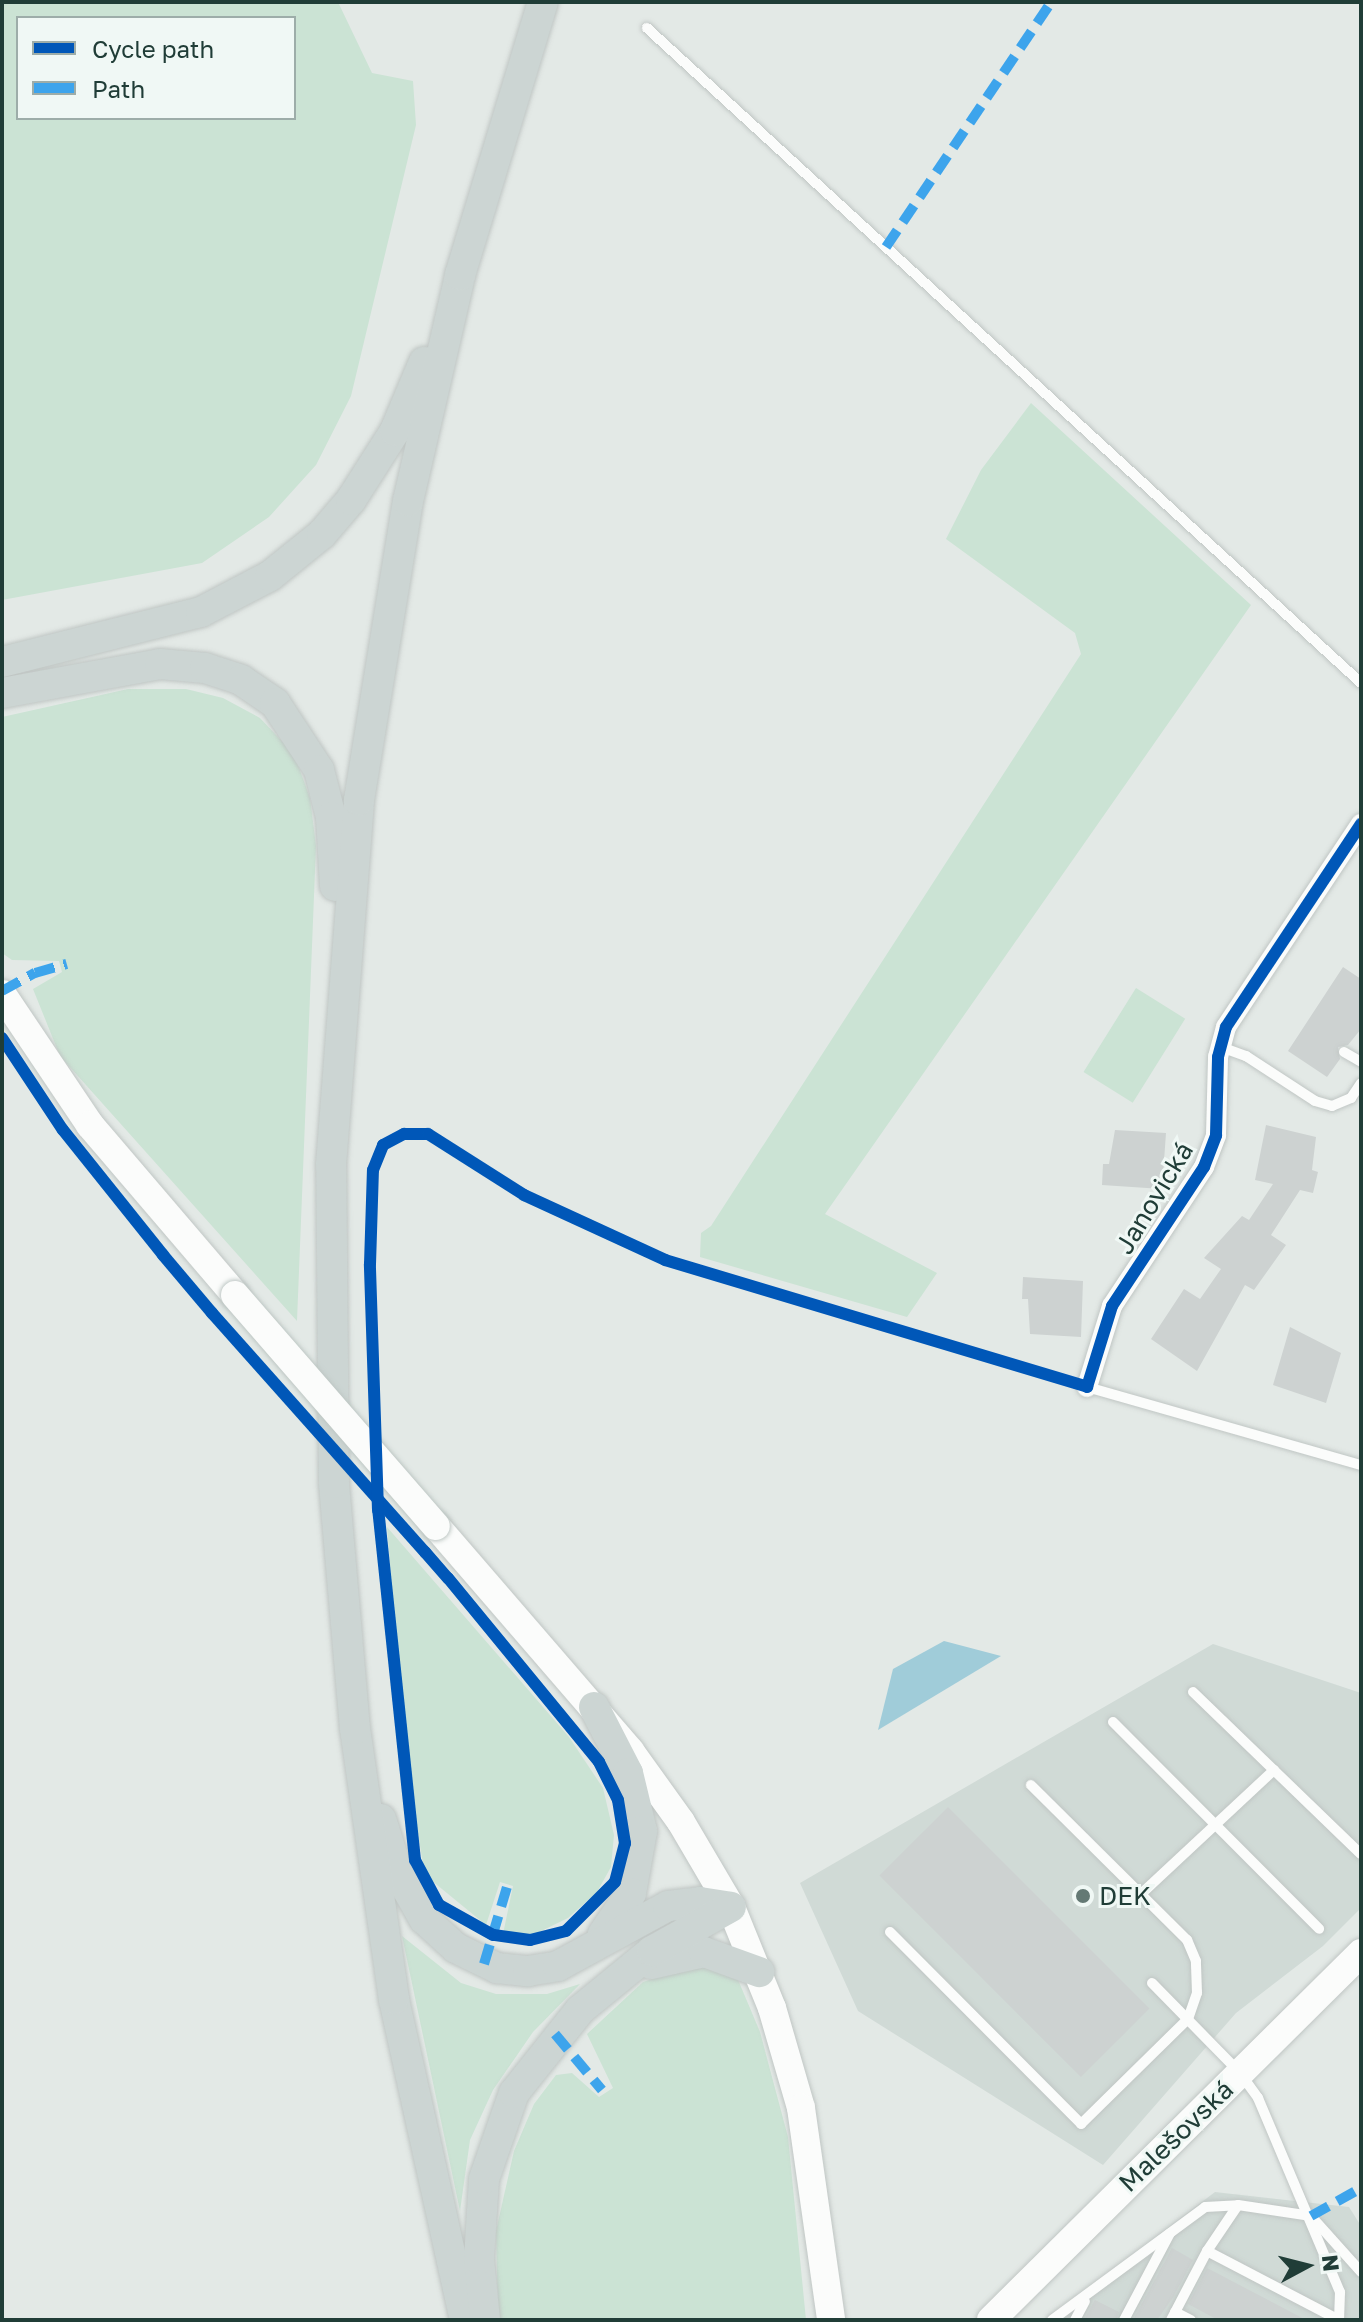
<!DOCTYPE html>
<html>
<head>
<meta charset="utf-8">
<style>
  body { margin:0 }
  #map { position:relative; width:1363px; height:2322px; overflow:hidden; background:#e3e9e6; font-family:"Golos Text",sans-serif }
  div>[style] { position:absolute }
  .built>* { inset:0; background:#d0dad6 }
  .green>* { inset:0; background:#cbe3d4; transform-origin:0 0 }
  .water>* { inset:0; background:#a0ccd9 }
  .building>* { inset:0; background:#cdd2d1; transform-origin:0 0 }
  .roads { filter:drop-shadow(0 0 2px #c0c6c4) drop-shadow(0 0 2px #c0c6c4) }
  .lane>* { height:10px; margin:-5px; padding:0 5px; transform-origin:5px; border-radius:5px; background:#fbfcfb }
  .street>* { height:20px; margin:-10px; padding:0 10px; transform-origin:10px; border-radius:10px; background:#fbfcfb }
  .secondary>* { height:28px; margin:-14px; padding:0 14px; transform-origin:14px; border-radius:14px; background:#fbfcfb }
  .primary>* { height:30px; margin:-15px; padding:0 15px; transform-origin:15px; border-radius:15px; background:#ccd5d3 }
  .bridges { filter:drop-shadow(0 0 2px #bec7c4) drop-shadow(0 0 2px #bec7c4) }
  .secondary-bridge>* { height:28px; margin:-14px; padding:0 14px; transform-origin:14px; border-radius:14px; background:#fbfcfb }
  .quiet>* { height:10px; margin-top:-5px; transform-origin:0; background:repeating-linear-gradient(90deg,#3da4ec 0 20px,transparent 0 30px) }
  .cycleway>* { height:12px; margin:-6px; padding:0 6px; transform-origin:6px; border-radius:6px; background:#0057b8 }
  .dots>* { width:22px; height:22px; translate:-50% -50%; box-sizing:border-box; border:4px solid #f0f8f5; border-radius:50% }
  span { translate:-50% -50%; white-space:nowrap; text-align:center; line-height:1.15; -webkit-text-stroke:6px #f0f8f5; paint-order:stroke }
  .street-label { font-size:26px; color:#203d37 }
  .poi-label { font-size:26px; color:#203d37 }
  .left { translate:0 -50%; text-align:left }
  .frame { position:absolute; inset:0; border:4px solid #203d37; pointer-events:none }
  .legend { position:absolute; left:16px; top:16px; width:280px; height:104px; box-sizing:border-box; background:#f0f8f5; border:2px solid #9dada9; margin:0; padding:10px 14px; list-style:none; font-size:24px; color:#203d37 }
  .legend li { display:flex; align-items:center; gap:16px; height:40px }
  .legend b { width:40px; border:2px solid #9dada9 }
  .north { position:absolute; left:1267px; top:2226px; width:80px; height:80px; -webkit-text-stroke:6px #f0f8f5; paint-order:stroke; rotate:83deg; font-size:22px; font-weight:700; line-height:32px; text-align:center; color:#203d37 }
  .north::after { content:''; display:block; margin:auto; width:28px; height:36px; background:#203d37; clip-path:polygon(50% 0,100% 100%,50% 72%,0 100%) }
</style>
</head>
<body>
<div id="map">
  <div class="built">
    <div style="clip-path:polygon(1213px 1644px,1361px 1693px,1361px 1908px,1323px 1946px,1236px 2013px,1103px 2165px,858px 2011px,800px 1883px)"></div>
    <div style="clip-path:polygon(1215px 2192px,1349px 2207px,1361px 2226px,1361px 2320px,1052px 2320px,1068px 2303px)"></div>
  </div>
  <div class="green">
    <div style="clip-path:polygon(evenodd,2px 2px,338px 2px,372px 73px,413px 81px,416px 125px,351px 396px,316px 465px,269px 517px,202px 563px,2px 600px,2px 2px,18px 18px,294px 18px,294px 118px,18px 118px,18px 18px)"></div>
    <div style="clip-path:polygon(1031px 403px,1251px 605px,825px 1214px,937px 1273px,907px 1317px,700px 1257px,701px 1233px,711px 1226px,1081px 654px,1075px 633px,946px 539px,981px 470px)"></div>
    <div style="clip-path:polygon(128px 689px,186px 689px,223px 698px,260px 718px,294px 754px,310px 798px,316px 846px,297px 1321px,60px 1056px,33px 989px,62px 972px,59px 961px,12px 960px,2px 953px,2px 717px)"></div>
    <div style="left:1136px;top:988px;width:58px;height:99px;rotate:32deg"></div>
    <div style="clip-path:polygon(387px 1527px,569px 1737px,603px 1788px,614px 1835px,611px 1867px,597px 1892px,568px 1918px,533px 1935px,503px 1934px,513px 1886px,500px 1882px,486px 1925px,431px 1880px,423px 1864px,406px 1760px)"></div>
    <div style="clip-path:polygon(402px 1936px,461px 1983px,496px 1994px,547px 1994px,580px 1984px,533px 2032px,493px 2090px,470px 2140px,460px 2211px)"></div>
    <div style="clip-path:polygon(697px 1964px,736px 1975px,760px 2032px,788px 2137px,806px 2320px,498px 2320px,496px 2231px,514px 2151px,534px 2104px,556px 2075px,572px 2073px,599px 2097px,613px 2088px,587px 2034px,643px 1982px)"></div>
  </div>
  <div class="water">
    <div style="clip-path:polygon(944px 1641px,1001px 1656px,878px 1730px,893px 1669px)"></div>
  </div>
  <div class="building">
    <div style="clip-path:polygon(1343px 967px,1361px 979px,1361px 1029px,1348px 1045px,1338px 1047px,1340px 1059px,1327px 1077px,1288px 1051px)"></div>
    <div style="clip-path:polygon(1266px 1125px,1316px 1137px,1312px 1170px,1318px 1172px,1313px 1193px,1300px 1190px,1271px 1235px,1286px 1245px,1254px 1290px,1245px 1285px,1197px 1371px,1151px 1339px,1184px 1289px,1200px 1299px,1221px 1269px,1204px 1258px,1242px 1216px,1249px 1220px,1273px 1184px,1255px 1180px)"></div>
    <div style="clip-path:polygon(1115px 1130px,1166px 1133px,1162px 1189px,1102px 1185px,1103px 1164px,1109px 1164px)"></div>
    <div style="clip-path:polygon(1023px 1277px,1083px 1281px,1081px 1337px,1030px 1334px,1028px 1299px,1022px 1299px)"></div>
    <div style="clip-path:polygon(1290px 1327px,1341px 1353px,1326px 1403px,1273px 1385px)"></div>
    <div style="left:948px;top:1807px;width:285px;height:97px;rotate:45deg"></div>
    <div style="clip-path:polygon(1172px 2248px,1193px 2260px,1174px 2296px,1157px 2320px,1133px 2320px)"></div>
    <div style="clip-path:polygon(1207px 2268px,1211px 2270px,1306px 2320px,1218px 2320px,1188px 2304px)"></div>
    <div style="clip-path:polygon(1095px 2300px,1119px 2312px,1116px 2320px,1084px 2320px)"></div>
  </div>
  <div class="roads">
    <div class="lane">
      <div style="left:647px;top:28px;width:969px;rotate:42.53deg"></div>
      <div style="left:1221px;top:1047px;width:27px;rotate:20deg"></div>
      <div style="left:1246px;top:1056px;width:82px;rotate:33.1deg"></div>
      <div style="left:1315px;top:1101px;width:18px;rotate:16deg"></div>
      <div style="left:1332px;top:1106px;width:21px;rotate:-23deg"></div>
      <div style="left:1351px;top:1098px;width:18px;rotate:-56deg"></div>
      <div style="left:1344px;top:1052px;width:20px;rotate:30deg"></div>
      <div style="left:1087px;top:1387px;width:285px;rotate:15.9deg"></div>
      <div style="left:1193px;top:1692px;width:233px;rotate:44deg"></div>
      <div style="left:1113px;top:1722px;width:292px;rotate:45.1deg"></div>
      <div style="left:1141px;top:1894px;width:182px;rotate:-43deg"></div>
      <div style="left:890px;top:1932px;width:271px;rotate:45.1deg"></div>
      <div style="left:1081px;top:2124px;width:150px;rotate:-44.5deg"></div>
      <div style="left:1188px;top:2019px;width:28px;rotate:-71deg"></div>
      <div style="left:1197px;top:1993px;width:32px;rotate:-92deg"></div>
      <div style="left:1196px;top:1961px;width:23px;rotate:-113deg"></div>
      <div style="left:1187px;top:1940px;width:220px;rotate:-135.2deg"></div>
      <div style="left:1152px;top:1983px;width:126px;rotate:45.6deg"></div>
      <div style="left:1240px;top:2073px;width:31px;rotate:54deg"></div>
      <div style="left:1258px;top:2098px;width:211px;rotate:67.1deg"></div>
      <div style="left:1340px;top:2292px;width:28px;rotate:92deg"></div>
      <div style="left:1207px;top:2251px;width:149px;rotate:27.6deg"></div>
      <div style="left:1175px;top:2312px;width:18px;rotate:27deg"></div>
      <div style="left:1052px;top:2320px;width:190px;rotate:-36.4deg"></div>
      <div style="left:1205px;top:2207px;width:33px;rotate:-3deg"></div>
      <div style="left:1075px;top:2320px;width:21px;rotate:-62deg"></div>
      <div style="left:1124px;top:2320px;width:98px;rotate:-62.1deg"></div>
      <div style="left:1171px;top:2320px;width:78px;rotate:-62.4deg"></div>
      <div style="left:1207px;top:2251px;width:55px;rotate:-56deg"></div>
      <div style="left:1238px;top:2205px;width:74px;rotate:8.6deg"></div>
      <div style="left:1311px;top:2216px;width:75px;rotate:48.2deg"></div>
    </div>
    <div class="street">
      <div style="left:1087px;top:1387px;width:85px;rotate:-72.8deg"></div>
      <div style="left:1112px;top:1306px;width:167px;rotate:-56.5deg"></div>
      <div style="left:1204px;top:1167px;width:34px;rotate:-69deg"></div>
      <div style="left:1216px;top:1135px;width:78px;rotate:-88.5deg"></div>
      <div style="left:1218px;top:1057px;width:31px;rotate:-75deg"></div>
      <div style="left:1226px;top:1027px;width:244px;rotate:-56.4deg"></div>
    </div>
    <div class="secondary">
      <div style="left:2px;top:994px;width:158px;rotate:56.1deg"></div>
      <div style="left:90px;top:1125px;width:223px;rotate:49.5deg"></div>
      <div style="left:436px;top:1526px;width:297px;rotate:49.2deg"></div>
      <div style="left:630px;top:1751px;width:87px;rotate:54.3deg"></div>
      <div style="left:681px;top:1822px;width:99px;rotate:59.5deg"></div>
      <div style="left:731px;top:1907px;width:109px;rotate:67.9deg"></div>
      <div style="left:772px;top:2008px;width:104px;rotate:73.8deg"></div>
      <div style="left:801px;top:2108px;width:214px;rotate:81.9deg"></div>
      <div style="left:991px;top:2320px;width:521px;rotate:-44.77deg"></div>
    </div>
    <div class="primary">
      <div style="left:2px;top:662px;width:205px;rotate:-14.1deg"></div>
      <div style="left:201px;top:612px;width:78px;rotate:-27.6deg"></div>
      <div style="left:270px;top:576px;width:67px;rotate:-38.9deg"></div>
      <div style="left:322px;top:534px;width:45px;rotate:-49.5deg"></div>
      <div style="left:351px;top:500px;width:82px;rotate:-57.5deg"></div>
      <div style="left:395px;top:431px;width:75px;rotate:-67.2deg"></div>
      <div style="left:2px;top:693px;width:161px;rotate:-10.4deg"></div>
      <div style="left:160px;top:664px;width:45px;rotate:5.1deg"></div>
      <div style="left:205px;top:668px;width:38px;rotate:18deg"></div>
      <div style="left:241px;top:680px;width:41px;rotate:34.1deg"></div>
      <div style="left:275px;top:703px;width:80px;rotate:56.7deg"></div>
      <div style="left:319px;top:770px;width:49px;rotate:75.7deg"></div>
      <div style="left:331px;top:817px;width:69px;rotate:86.7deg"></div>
      <div style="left:594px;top:1707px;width:74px;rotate:62.7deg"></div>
      <div style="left:628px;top:1773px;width:60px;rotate:76.4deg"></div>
      <div style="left:642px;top:1831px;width:63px;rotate:100.1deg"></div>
      <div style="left:631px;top:1893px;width:50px;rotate:124.3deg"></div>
      <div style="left:381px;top:1819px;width:57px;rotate:72.5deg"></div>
      <div style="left:398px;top:1873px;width:53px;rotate:60.5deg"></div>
      <div style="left:424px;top:1919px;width:43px;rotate:42.2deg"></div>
      <div style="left:456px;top:1948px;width:46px;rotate:26deg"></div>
      <div style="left:497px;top:1968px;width:31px;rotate:6deg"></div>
      <div style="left:528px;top:1971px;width:30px;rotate:-9deg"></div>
      <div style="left:558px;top:1966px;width:125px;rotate:-28.6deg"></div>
      <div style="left:668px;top:1906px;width:32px;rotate:-7deg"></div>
      <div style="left:700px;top:1902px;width:31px;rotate:9deg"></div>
      <div style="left:651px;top:1964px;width:54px;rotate:-12.8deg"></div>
      <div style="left:704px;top:1952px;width:59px;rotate:20deg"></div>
      <div style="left:465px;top:2320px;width:329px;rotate:-102.5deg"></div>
      <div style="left:394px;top:1999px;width:273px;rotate:-98.2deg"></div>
      <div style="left:355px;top:1729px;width:247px;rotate:-94.9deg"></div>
      <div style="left:334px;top:1483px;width:318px;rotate:-90.5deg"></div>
      <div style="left:331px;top:1165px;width:366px;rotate:-85.6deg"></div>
      <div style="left:359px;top:800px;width:303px;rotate:-80.7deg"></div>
      <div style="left:408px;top:501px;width:232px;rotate:-77deg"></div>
      <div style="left:460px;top:275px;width:285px;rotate:-73.1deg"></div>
      <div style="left:485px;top:2320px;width:61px;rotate:-95.6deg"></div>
      <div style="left:479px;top:2259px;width:80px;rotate:-86.4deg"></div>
      <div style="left:484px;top:2179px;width:91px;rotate:-70.8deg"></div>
      <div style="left:514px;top:2093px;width:106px;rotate:-51.5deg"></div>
      <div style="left:580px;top:2010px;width:93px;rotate:-39.3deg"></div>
      <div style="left:652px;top:1951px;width:90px;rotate:-29.1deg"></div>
    </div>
  </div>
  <div class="bridges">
    <div class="secondary-bridge">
      <div style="left:235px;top:1295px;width:306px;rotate:49deg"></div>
    </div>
  </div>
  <div class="quiet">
    <div style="left:886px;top:247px;width:295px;rotate:-56deg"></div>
    <div style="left:2px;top:991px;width:38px;rotate:-29deg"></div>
    <div style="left:35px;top:973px;width:33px;rotate:-16deg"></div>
    <div style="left:484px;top:1964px;width:80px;rotate:-73.4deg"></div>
    <div style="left:555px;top:2034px;width:73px;rotate:50deg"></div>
    <div style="left:1311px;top:2216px;width:57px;rotate:-29.2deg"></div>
  </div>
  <div class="cycleway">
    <div style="left:2px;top:1038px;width:110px;rotate:56.5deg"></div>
    <div style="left:63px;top:1130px;width:160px;rotate:51.3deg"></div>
    <div style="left:163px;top:1255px;width:76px;rotate:49.8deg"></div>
    <div style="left:212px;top:1313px;width:320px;rotate:48.3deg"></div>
    <div style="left:425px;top:1552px;width:35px;rotate:49deg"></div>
    <div style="left:448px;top:1578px;width:238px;rotate:50.6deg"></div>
    <div style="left:599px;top:1762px;width:42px;rotate:63.4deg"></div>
    <div style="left:618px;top:1800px;width:44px;rotate:80.8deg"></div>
    <div style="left:625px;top:1843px;width:40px;rotate:104.4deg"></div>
    <div style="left:615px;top:1882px;width:69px;rotate:135deg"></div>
    <div style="left:566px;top:1931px;width:37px;rotate:166deg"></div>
    <div style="left:530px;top:1940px;width:37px;rotate:-172deg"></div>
    <div style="left:493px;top:1935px;width:62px;rotate:-150.9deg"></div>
    <div style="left:439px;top:1905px;width:51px;rotate:-118.1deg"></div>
    <div style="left:415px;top:1860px;width:352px;rotate:-96deg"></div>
    <div style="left:378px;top:1510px;width:246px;rotate:-91.9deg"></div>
    <div style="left:370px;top:1264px;width:94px;rotate:-88.2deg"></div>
    <div style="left:373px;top:1170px;width:27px;rotate:-68deg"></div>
    <div style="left:383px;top:1145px;width:24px;rotate:-28deg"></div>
    <div style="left:404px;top:1134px;width:24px"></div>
    <div style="left:428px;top:1134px;width:114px;rotate:32.4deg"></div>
    <div style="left:524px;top:1195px;width:155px;rotate:24.7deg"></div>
    <div style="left:665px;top:1260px;width:441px;rotate:16.7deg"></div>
    <div style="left:1087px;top:1387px;width:85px;rotate:-72.8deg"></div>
    <div style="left:1112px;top:1306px;width:167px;rotate:-56.5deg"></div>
    <div style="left:1204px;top:1167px;width:34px;rotate:-69deg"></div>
    <div style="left:1216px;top:1135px;width:78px;rotate:-88.5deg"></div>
    <div style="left:1218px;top:1057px;width:31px;rotate:-75deg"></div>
    <div style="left:1226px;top:1027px;width:244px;rotate:-56.4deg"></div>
  </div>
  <div class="dots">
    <div style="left:1083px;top:1896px;background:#647974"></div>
  </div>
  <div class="street-label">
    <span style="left:1154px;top:1198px;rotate:-59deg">Janovická</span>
    <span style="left:1176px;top:2136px;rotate:-44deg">Malešovská</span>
  </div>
  <div class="poi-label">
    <span class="left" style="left:1099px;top:1896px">DEK</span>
  </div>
  <div class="frame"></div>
  <ul class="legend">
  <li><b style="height:10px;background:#0057b8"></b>Cycle path</li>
  <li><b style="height:10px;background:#3da4ec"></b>Path</li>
  </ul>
  <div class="north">N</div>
</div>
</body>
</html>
